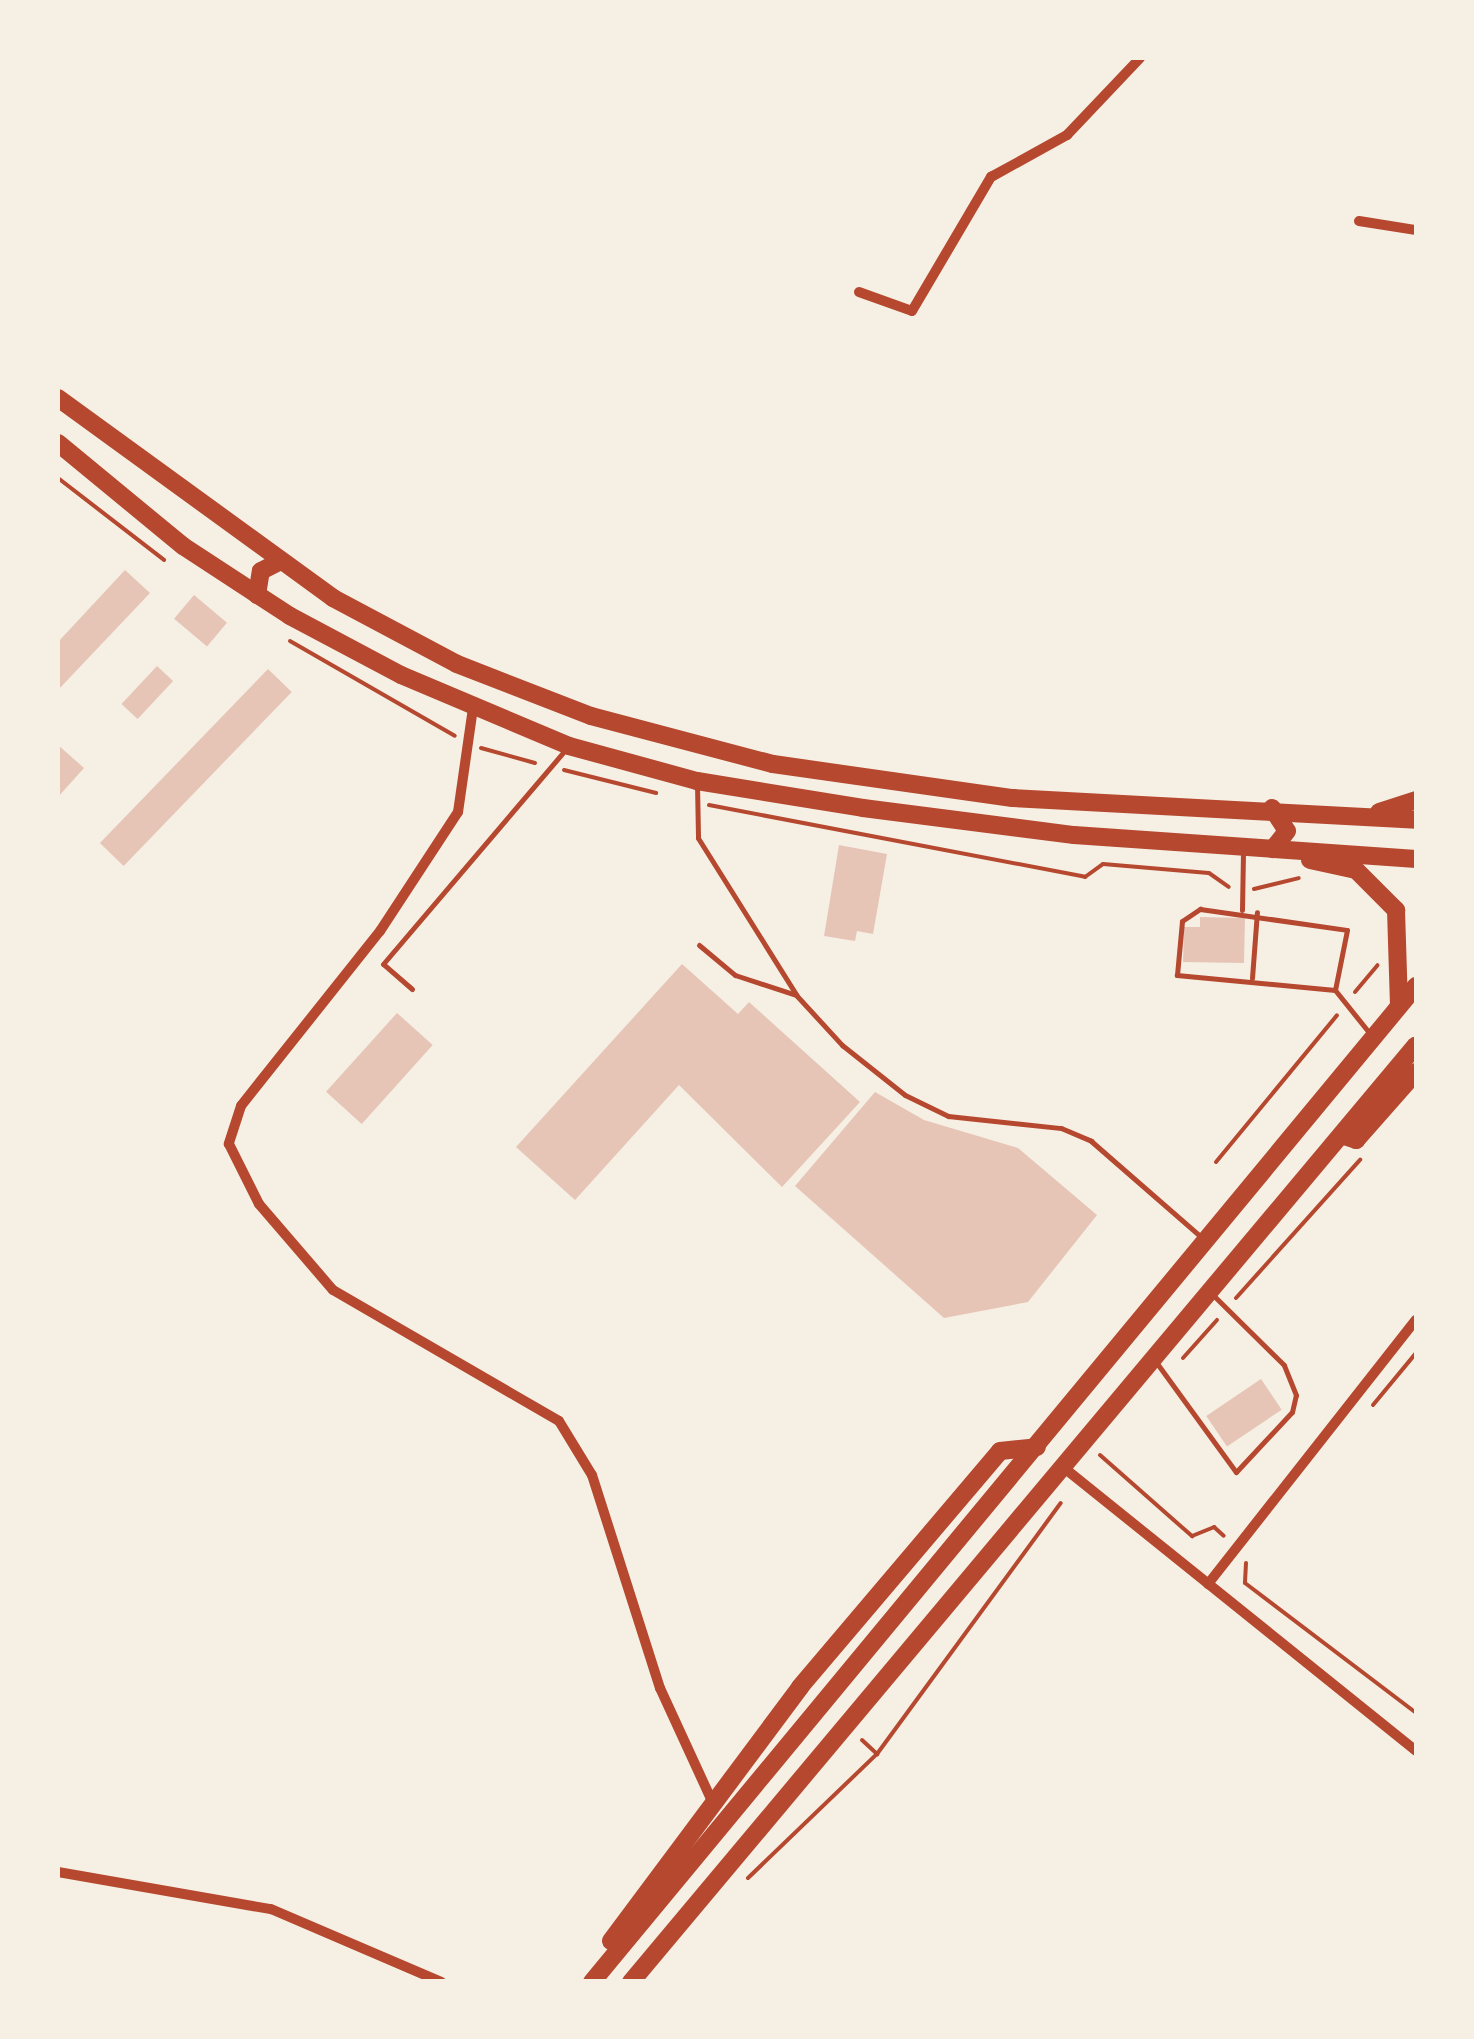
<!DOCTYPE html>
<html>
<head>
<meta charset="utf-8">
<style>
  body { margin:0 }
  #map { position:relative; width:1474px; height:2039px; overflow:hidden; background:#f6efe4; font-family:Roboto,sans-serif }
  div>[style] { position:absolute }
  .building>* { inset:0; background:#e6c5b7; transform-origin:0 0 }
  .path>* { height:4px; margin:-2px; padding:0 2px; transform-origin:2px; border-radius:2px; background:#b5482f }
  .service>* { height:5px; margin:-2.5px; padding:0 2.5px; transform-origin:2.5px; border-radius:2.5px; background:#b5482f }
  .minor>* { height:10px; margin:-5px; padding:0 5px; transform-origin:5px; border-radius:5px; background:#b5482f }
  .primary>* { height:18px; margin:-9px; padding:0 9px; transform-origin:9px; border-radius:9px; background:#b5482f }
  span { translate:-50% -50%; white-space:nowrap; text-align:center; line-height:1.15; -webkit-text-stroke:10px #f6efe4; paint-order:stroke }
  .frame { position:absolute; inset:0; border:60px solid #f6efe4; pointer-events:none }
</style>
</head>
<body>
<div id="map">
  <div class="building">
    <div style="clip-path:polygon(125px 570px,150px 593px,58px 690px,58px 642px)"></div>
    <div style="left:194px;top:595px;width:43px;height:31px;rotate:40deg"></div>
    <div style="left:157px;top:666px;width:22px;height:52px;rotate:43deg"></div>
    <div style="left:268px;top:669px;width:33px;height:242px;rotate:44deg"></div>
    <div style="clip-path:polygon(58px 745px,84px 768px,58px 797px)"></div>
    <div style="clip-path:polygon(839px 845px,887px 854px,873px 934px,857px 931px,855px 941px,824px 936px)"></div>
    <div style="clip-path:polygon(1200px 917px,1245px 918px,1244px 963px,1183px 962px,1184px 927px,1200px 927px)"></div>
    <div style="clip-path:polygon(682px 964px,738px 1014px,749px 1002px,860px 1102px,782px 1187px,679px 1085px,575px 1200px,516px 1147px)"></div>
    <div style="left:397px;top:1013px;width:48px;height:106px;rotate:42deg"></div>
    <div style="clip-path:polygon(875px 1092px,924px 1120px,1018px 1148px,1097px 1215px,1028px 1302px,944px 1318px,795px 1186px)"></div>
    <div style="left:1261px;top:1379px;width:37px;height:66px;rotate:56deg"></div>
  </div>
  <div class="path">
    <div style="left:58px;top:478px;width:134px;rotate:37.7deg"></div>
    <div style="left:290px;top:641px;width:190px;rotate:29.9deg"></div>
    <div style="left:481px;top:748px;width:56px;rotate:15.5deg"></div>
    <div style="left:564px;top:770px;width:95px;rotate:14deg"></div>
    <div style="left:709px;top:805px;width:383px;rotate:10.8deg"></div>
    <div style="left:1085px;top:877px;width:22px;rotate:-36deg"></div>
    <div style="left:1103px;top:864px;width:106px;rotate:4.9deg"></div>
    <div style="left:1209px;top:873px;width:24px;rotate:35deg"></div>
    <div style="left:1254px;top:889px;width:46px;rotate:-13.7deg"></div>
    <div style="left:1355px;top:992px;width:35px;rotate:-50deg"></div>
    <div style="left:1216px;top:1162px;width:190px;rotate:-50.5deg"></div>
    <div style="left:1236px;top:1298px;width:186px;rotate:-48.1deg"></div>
    <div style="left:1183px;top:1358px;width:51px;rotate:-48.2deg"></div>
    <div style="left:1373px;top:1405px;width:67px;rotate:-50.4deg"></div>
    <div style="left:1100px;top:1455px;width:123px;rotate:41.4deg"></div>
    <div style="left:1192px;top:1536px;width:24px;rotate:-22deg"></div>
    <div style="left:1214px;top:1527px;width:13px;rotate:42deg"></div>
    <div style="left:1246px;top:1563px;width:20px;rotate:93deg"></div>
    <div style="left:1245px;top:1583px;width:215px;rotate:37.2deg"></div>
    <div style="left:862px;top:1740px;width:21px;rotate:43deg"></div>
    <div style="left:748px;top:1878px;width:179px;rotate:-43.9deg"></div>
    <div style="left:877px;top:1754px;width:311px;rotate:-53.8deg"></div>
  </div>
  <div class="service">
    <div style="left:697px;top:784px;width:54px;rotate:88.9deg"></div>
    <div style="left:698px;top:838px;width:186px;rotate:57.9deg"></div>
    <div style="left:797px;top:996px;width:67px;rotate:47.4deg"></div>
    <div style="left:842px;top:1045px;width:80px;rotate:38.4deg"></div>
    <div style="left:905px;top:1095px;width:48px;rotate:26deg"></div>
    <div style="left:948px;top:1116px;width:114px;rotate:6.1deg"></div>
    <div style="left:1061px;top:1128px;width:33px;rotate:23deg"></div>
    <div style="left:1091px;top:1141px;width:146px;rotate:41.1deg"></div>
    <div style="left:1200px;top:909px;width:148px;rotate:8.1deg"></div>
    <div style="left:1347px;top:930px;width:61px;rotate:101.3deg"></div>
    <div style="left:1335px;top:990px;width:159px;rotate:-174.6deg"></div>
    <div style="left:1177px;top:975px;width:54px;rotate:-84.7deg"></div>
    <div style="left:1182px;top:921px;width:22px;rotate:-34deg"></div>
    <div style="left:1242px;top:910px;width:57px;rotate:-89deg"></div>
    <div style="left:699px;top:945px;width:47px;rotate:39.8deg"></div>
    <div style="left:735px;top:975px;width:64px;rotate:18.2deg"></div>
    <div style="left:1252px;top:978px;width:66px;rotate:-85.7deg"></div>
    <div style="left:412px;top:989px;width:38px;rotate:-139deg"></div>
    <div style="left:383px;top:964px;width:284px;rotate:-49.6deg"></div>
    <div style="left:1335px;top:990px;width:58px;rotate:51.3deg"></div>
    <div style="left:1156px;top:1362px;width:136px;rotate:54deg"></div>
    <div style="left:1236px;top:1472px;width:82px;rotate:-47deg"></div>
    <div style="left:1292px;top:1412px;width:17px;rotate:-77deg"></div>
    <div style="left:1296px;top:1395px;width:32px;rotate:-112deg"></div>
    <div style="left:1284px;top:1365px;width:100px;rotate:-135.4deg"></div>
  </div>
  <div class="minor">
    <div style="left:1359px;top:221px;width:58px;rotate:9deg"></div>
    <div style="left:859px;top:292px;width:56px;rotate:19.7deg"></div>
    <div style="left:912px;top:311px;width:156px;rotate:-59.5deg"></div>
    <div style="left:991px;top:177px;width:87px;rotate:-28.9deg"></div>
    <div style="left:1067px;top:135px;width:106px;rotate:-46.5deg"></div>
    <div style="left:473px;top:708px;width:105px;rotate:98.2deg"></div>
    <div style="left:458px;top:812px;width:142px;rotate:123.2deg"></div>
    <div style="left:380px;top:931px;width:223px;rotate:128.5deg"></div>
    <div style="left:241px;top:1106px;width:40px;rotate:108deg"></div>
    <div style="left:229px;top:1144px;width:67px;rotate:63.4deg"></div>
    <div style="left:259px;top:1204px;width:113px;rotate:49.3deg"></div>
    <div style="left:333px;top:1290px;width:261px;rotate:30.1deg"></div>
    <div style="left:559px;top:1421px;width:63px;rotate:58.6deg"></div>
    <div style="left:592px;top:1475px;width:224px;rotate:72.3deg"></div>
    <div style="left:660px;top:1688px;width:122px;rotate:65.3deg"></div>
    <div style="left:1063px;top:1467px;width:453px;rotate:38.8deg"></div>
    <div style="left:1208px;top:1584px;width:336px;rotate:-51.8deg"></div>
    <div style="left:58px;top:1872px;width:216px;rotate:9.9deg"></div>
    <div style="left:271px;top:1909px;width:185px;rotate:23.2deg"></div>
  </div>
  <div class="primary">
    <div style="left:58px;top:398px;width:340px;rotate:36deg"></div>
    <div style="left:333px;top:598px;width:140px;rotate:28deg"></div>
    <div style="left:457px;top:664px;width:144px;rotate:21.2deg"></div>
    <div style="left:591px;top:716px;width:188px;rotate:14.8deg"></div>
    <div style="left:773px;top:764px;width:242px;rotate:8.1deg"></div>
    <div style="left:1013px;top:798px;width:404px;rotate:3.1deg"></div>
    <div style="left:58px;top:443px;width:162px;rotate:39.5deg"></div>
    <div style="left:183px;top:546px;width:128px;rotate:33.2deg"></div>
    <div style="left:290px;top:616px;width:126px;rotate:28deg"></div>
    <div style="left:401px;top:675px;width:182px;rotate:22.9deg"></div>
    <div style="left:569px;top:746px;width:133px;rotate:15.3deg"></div>
    <div style="left:697px;top:781px;width:168px;rotate:9.2deg"></div>
    <div style="left:863px;top:808px;width:213px;rotate:7.3deg"></div>
    <div style="left:1074px;top:835px;width:343px;rotate:4deg"></div>
    <div style="left:257px;top:595px;width:24px;rotate:-81deg"></div>
    <div style="left:261px;top:571px;width:20px;rotate:-27deg"></div>
    <div style="left:1272px;top:808px;width:27px;rotate:57deg"></div>
    <div style="left:1287px;top:831px;width:23px;rotate:128deg"></div>
    <div style="left:1379px;top:812px;width:39px;rotate:-18deg"></div>
    <div style="left:1310px;top:860px;width:47px;rotate:12.3deg"></div>
    <div style="left:1356px;top:870px;width:57px;rotate:45deg"></div>
    <div style="left:1396px;top:910px;width:94px;rotate:88.2deg"></div>
    <div style="left:1344px;top:1136px;width:13px;rotate:18deg"></div>
    <div style="left:1356px;top:1140px;width:91px;rotate:-48.6deg"></div>
    <div style="left:611px;top:1941px;width:317px;rotate:-53.3deg"></div>
    <div style="left:800px;top:1687px;width:309px;rotate:-49.7deg"></div>
    <div style="left:1000px;top:1451px;width:37px;rotate:-6deg"></div>
    <div style="left:592px;top:1982px;width:1293px;rotate:-50.4deg"></div>
    <div style="left:631px;top:1982px;width:1222px;rotate:-50.04deg"></div>
  </div>
  <div class="frame"></div>
</div>
</body>
</html>
